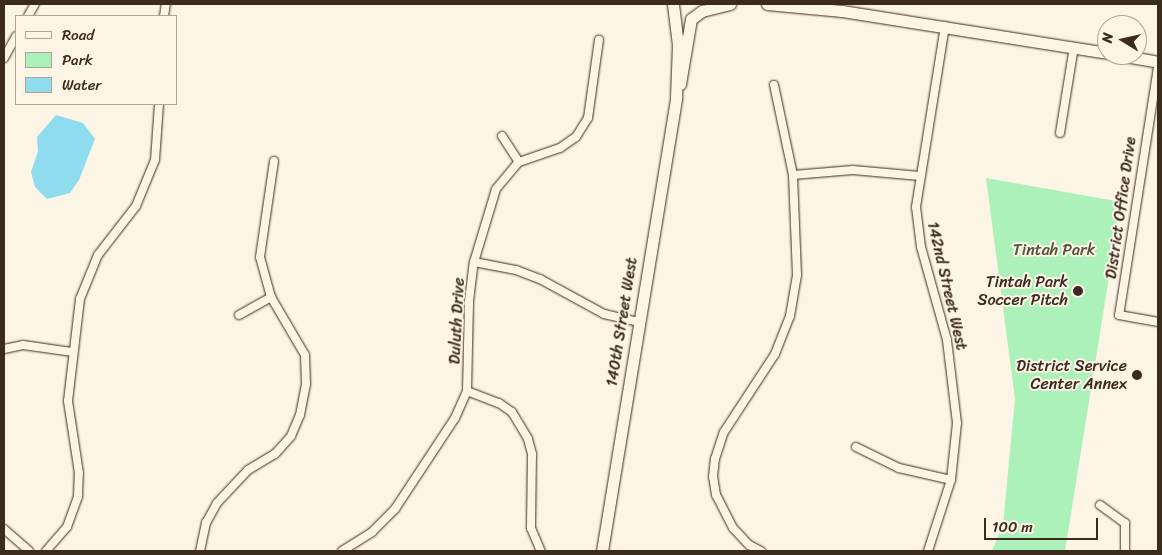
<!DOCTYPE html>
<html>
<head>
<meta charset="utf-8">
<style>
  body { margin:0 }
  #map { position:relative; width:1162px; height:555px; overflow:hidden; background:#fcf5e5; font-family:Sriracha,sans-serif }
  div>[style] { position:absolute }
  .green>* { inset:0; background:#acf0ba }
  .water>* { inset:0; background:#8edced }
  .roads { filter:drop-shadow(0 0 1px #3b2a1e) drop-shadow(0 0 1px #3b2a1e) }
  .street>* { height:8px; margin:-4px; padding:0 4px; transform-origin:4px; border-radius:4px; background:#fcf5e5 }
  .secondary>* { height:11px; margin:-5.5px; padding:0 5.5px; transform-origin:5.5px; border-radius:5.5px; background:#fcf5e5 }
  .dots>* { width:14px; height:14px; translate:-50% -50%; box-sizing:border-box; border:2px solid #fcf5e5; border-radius:50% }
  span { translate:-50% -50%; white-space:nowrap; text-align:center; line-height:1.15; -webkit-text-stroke:4px #fcf5e5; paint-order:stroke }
  .street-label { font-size:16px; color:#3b2a1e }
  .park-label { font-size:16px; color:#52523d }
  .poi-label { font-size:16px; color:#3b2a1e }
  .right { translate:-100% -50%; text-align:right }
  .frame { position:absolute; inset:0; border:5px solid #3b2a1e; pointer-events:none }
  .legend { position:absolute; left:15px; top:15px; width:162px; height:90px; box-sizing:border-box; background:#fcf5e5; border:1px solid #afa495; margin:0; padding:6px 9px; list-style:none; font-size:15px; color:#3b2a1e }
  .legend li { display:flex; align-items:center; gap:10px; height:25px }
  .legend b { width:25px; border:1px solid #afa495 }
  .north { position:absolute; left:1097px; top:15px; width:50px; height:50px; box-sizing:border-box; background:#fcf5e5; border:1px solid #afa495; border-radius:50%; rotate:279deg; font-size:14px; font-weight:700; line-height:20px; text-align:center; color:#3b2a1e }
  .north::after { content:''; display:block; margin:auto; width:18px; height:22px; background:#3b2a1e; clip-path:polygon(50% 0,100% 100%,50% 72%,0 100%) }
  .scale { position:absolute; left:984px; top:518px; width:114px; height:22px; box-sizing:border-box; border:2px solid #3b2a1e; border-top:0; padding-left:6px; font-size:15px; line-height:18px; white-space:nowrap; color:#3b2a1e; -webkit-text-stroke:4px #fcf5e5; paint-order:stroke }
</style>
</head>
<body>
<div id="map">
  <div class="green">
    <div style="clip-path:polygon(986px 178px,1121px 202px,1065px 551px,992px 551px,1003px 524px,1015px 399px)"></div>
  </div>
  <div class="water">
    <div style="clip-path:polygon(56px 115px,83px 123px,95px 139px,79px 180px,70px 193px,47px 199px,35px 187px,31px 172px,38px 151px,37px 137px)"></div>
  </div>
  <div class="roads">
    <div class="street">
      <div style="left:28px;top:16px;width:14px;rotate:-60deg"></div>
      <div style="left:164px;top:16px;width:12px;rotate:-81deg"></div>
      <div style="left:4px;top:58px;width:25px;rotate:-61deg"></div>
      <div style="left:1158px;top:67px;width:251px;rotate:98.9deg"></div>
      <div style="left:1119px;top:315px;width:40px;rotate:10deg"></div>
      <div style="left:1060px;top:133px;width:87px;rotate:-80.8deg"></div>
      <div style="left:502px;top:136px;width:31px;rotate:57deg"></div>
      <div style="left:793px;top:175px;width:60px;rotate:-4.8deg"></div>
      <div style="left:853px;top:170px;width:67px;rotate:5.1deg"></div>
      <div style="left:474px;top:262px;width:43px;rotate:10.8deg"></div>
      <div style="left:516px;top:270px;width:26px;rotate:21deg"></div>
      <div style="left:540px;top:279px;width:73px;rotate:28.7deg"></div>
      <div style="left:604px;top:314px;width:36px;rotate:13deg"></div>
      <div style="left:239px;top:315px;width:37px;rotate:-29deg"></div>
      <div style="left:4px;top:349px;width:19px;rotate:-12deg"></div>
      <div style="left:23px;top:345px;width:49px;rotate:8.1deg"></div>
      <div style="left:467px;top:391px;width:34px;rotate:21deg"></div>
      <div style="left:499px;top:403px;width:16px;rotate:35deg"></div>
      <div style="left:512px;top:412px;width:31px;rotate:59deg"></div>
      <div style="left:528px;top:439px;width:16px;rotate:75deg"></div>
      <div style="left:532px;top:454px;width:74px;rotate:90.8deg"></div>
      <div style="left:531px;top:528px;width:25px;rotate:67deg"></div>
      <div style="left:856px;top:447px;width:48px;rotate:26deg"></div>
      <div style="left:899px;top:468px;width:53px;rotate:13deg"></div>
      <div style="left:1100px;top:505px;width:31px;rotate:36deg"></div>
      <div style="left:1125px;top:523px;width:28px;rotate:90deg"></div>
      <div style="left:4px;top:529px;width:33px;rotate:41deg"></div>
      <div style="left:46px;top:551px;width:32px;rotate:-49deg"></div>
      <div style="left:67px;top:527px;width:33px;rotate:-70deg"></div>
      <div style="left:78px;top:496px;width:23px;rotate:-88deg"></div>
      <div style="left:79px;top:473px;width:73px;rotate:-98.7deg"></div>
      <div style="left:68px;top:401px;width:103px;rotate:-83.3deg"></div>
      <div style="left:80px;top:299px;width:48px;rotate:-67.8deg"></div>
      <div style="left:98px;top:255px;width:62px;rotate:-52.2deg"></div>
      <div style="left:136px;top:206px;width:50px;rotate:-67.6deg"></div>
      <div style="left:155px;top:160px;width:56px;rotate:-85.9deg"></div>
      <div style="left:200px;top:551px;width:29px;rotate:-78deg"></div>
      <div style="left:206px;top:523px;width:23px;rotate:-61deg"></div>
      <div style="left:217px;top:503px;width:45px;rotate:-46.8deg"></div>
      <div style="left:248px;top:470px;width:31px;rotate:-31deg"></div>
      <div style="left:275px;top:454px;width:24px;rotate:-48deg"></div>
      <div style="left:291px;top:436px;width:23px;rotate:-67deg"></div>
      <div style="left:300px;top:415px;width:32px;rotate:-79deg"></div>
      <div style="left:306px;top:384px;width:29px;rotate:-92deg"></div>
      <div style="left:305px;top:355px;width:67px;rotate:-120.4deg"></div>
      <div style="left:271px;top:297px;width:41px;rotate:-105.4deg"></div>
      <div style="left:260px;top:257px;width:97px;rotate:-81.7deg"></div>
      <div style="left:342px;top:551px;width:36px;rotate:-32deg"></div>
      <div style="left:372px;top:532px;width:33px;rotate:-45deg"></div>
      <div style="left:395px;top:509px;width:109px;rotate:-56.6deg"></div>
      <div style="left:455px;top:418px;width:30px;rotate:-66deg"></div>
      <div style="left:467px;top:391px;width:90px;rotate:-88.7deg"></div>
      <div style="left:469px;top:301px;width:39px;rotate:-83deg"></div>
      <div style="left:474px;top:262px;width:76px;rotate:-73.2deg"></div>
      <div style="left:496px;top:189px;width:35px;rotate:-50deg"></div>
      <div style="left:519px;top:162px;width:43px;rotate:-18.9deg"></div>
      <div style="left:560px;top:148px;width:19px;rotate:-35deg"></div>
      <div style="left:576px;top:137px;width:22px;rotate:-58deg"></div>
      <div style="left:588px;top:118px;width:79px;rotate:-82deg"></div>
      <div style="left:761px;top:551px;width:13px;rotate:-153deg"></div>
      <div style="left:749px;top:545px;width:23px;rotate:-133deg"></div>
      <div style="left:733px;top:528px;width:37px;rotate:-117deg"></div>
      <div style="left:716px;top:495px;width:18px;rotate:-99deg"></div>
      <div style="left:713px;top:477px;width:18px;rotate:-84deg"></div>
      <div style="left:715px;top:459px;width:28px;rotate:-72deg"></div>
      <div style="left:724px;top:432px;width:93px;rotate:-56.8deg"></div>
      <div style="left:775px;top:354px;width:41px;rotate:-68.5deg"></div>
      <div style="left:790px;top:316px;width:42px;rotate:-80.3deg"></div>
      <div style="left:797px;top:275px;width:100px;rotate:-92.3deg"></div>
      <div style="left:793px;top:175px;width:92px;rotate:-101.9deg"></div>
      <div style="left:928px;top:551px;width:75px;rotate:-72.1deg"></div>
      <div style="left:951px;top:480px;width:57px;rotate:-84deg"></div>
      <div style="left:957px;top:423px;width:84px;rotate:-96.9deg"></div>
      <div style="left:947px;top:340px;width:97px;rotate:-105.6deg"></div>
      <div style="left:921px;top:247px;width:40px;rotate:-97.1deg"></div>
      <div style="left:916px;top:207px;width:183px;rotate:-80.9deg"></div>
    </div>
    <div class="secondary">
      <div style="left:767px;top:4px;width:75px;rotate:5.3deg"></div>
      <div style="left:842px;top:11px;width:268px;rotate:9deg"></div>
      <div style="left:1119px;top:55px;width:40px;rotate:10deg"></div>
      <div style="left:680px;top:84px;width:66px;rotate:-80.4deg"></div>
      <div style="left:691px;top:19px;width:14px;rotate:-36deg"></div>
      <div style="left:702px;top:11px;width:29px;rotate:-14deg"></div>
      <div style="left:602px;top:551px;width:460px;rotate:-80.7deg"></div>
      <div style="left:676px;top:97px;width:52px;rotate:-87.8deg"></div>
      <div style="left:678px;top:45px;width:41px;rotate:-97deg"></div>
    </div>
  </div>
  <div class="dots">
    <div style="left:1078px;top:291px;background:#3b2a1e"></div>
    <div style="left:1137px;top:375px;background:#3b2a1e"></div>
  </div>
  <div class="street-label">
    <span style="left:1121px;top:208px;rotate:-82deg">District Office Drive</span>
    <span style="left:947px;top:286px;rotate:77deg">142nd Street West</span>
    <span style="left:457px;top:321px;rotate:-87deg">Duluth Drive</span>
    <span style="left:622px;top:322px;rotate:-81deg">140th Street West</span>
  </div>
  <div class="park-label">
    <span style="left:1054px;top:250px">Tintah Park</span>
  </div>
  <div class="poi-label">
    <span class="right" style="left:1068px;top:291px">Tintah Park<br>Soccer Pitch</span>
    <span class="right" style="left:1127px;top:375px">District Service<br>Center Annex</span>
  </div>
  <div class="frame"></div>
  <ul class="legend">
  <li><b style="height:6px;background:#fcf5e5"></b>Road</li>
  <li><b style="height:14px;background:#acf0ba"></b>Park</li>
  <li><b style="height:14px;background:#8edced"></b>Water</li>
  </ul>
  <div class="north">N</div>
  <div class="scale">100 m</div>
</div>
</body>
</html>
